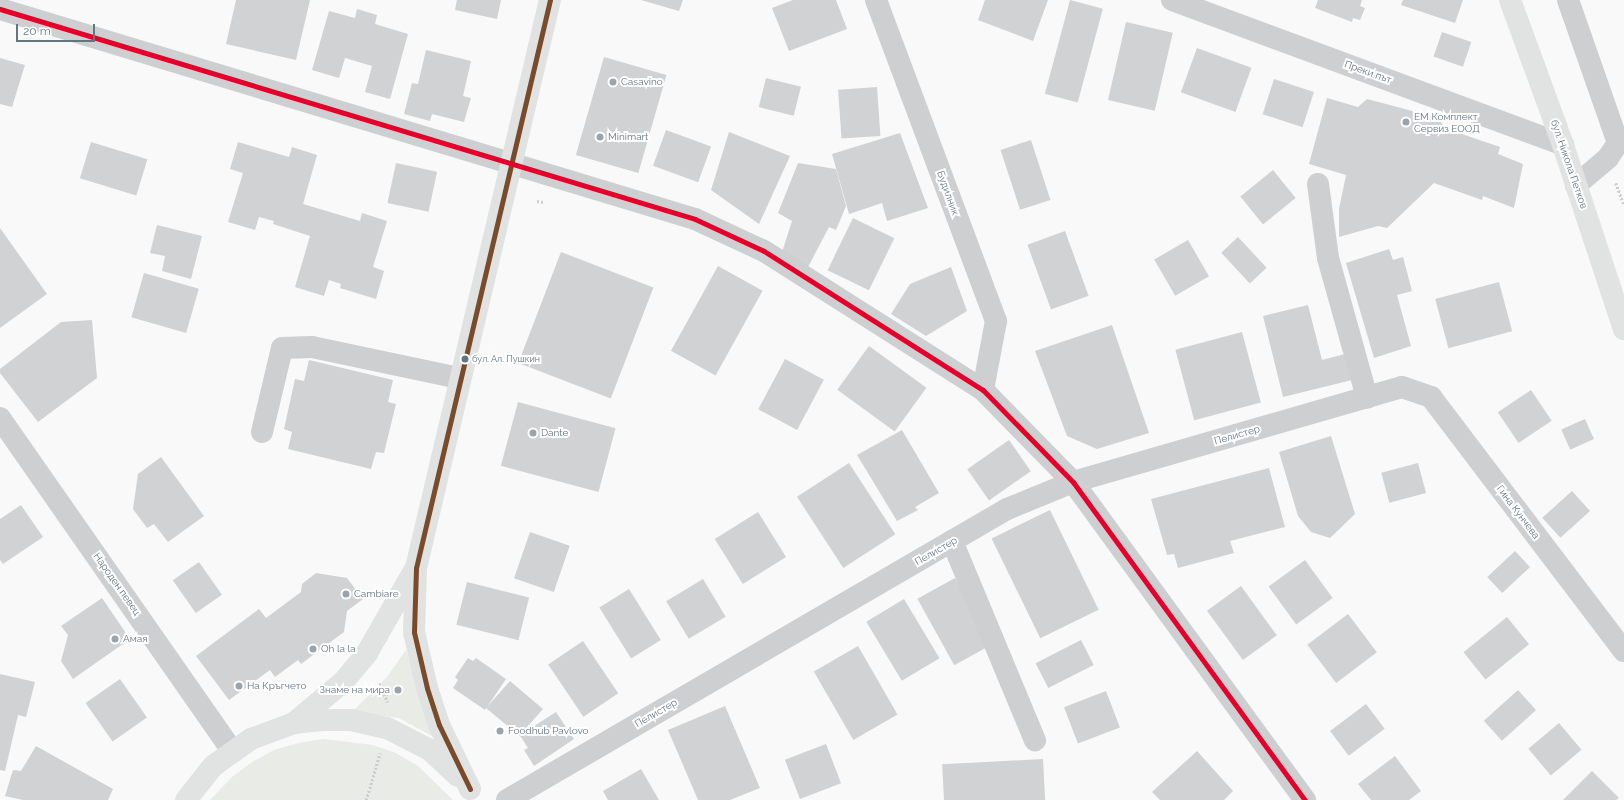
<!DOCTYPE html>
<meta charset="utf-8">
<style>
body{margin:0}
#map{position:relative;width:1624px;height:800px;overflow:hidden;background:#f9f9f9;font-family:Raleway,sans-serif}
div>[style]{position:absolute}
.green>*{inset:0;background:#e8ebe6}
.building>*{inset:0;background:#d0d2d3;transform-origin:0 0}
.path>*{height:2.5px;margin-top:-1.25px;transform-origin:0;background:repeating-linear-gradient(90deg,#cbcccd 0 2px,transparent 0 4px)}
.minor>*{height:22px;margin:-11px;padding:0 11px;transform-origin:11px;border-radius:11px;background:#cecfd0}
.major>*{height:22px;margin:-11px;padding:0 11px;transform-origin:11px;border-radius:11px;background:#e1e2e2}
.highway>*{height:22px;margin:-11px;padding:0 11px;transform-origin:11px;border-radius:11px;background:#e1e2e2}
.bus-1>*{height:5px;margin:-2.5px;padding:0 2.5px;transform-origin:2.5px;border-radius:2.5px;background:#7a4b2a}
.bus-2>*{height:5px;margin:-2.5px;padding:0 2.5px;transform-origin:2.5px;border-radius:2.5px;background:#e4002b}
.dots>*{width:11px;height:11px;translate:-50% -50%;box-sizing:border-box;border:2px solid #fff;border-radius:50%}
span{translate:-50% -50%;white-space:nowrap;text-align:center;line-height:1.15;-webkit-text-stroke:4px #fff;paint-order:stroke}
.bus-label{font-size:9px;color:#657683}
.left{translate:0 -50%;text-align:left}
.street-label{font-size:10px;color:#657683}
.poi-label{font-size:10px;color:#657683}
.right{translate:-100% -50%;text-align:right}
.scale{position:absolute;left:16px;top:24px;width:79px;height:18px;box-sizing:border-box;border:2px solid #657683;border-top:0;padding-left:5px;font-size:12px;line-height:14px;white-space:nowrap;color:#657683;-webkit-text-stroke:3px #fff;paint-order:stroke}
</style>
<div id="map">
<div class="green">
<i style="clip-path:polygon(406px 650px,435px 738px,399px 718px,352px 712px,387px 677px)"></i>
<i style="clip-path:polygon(323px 739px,373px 745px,396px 753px,418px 766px,453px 800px,210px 800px,232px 777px,252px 762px,274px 750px,298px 743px)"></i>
</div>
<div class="building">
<i style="clip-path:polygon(236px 0,310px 0,296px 60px,226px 44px)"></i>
<i style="clip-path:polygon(457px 0,501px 0,497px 19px,455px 10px)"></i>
<i style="clip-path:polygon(641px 0,683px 0,679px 11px)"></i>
<i style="clip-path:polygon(793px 0,836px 0,847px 29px,789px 51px,772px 8px)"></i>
<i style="clip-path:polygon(985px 0,1048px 0,1033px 41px,978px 20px)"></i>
<i style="left:1070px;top:0;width:34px;height:97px;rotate:15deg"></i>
<i style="clip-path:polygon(1318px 0,1362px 0,1360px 6px,1365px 8px,1360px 20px,1353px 18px,1352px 22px,1315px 8px)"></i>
<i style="clip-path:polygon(1403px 0,1463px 0,1455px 23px,1401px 5px)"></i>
<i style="clip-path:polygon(357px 9px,377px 15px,375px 24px,408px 34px,390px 99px,365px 92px,372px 66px,345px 58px,339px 78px,312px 70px,329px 11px,355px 18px)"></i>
<i style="left:1126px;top:22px;width:48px;height:80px;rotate:13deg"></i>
<i style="left:1442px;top:32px;width:31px;height:26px;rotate:19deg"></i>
<i style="left:1197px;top:48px;width:58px;height:47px;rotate:20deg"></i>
<i style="clip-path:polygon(426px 50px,471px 61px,463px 96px,471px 98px,464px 122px,432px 114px,430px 121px,404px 114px,412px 83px,418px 84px)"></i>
<i style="left:604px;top:57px;width:65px;height:102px;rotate:16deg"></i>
<i style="clip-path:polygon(0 58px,25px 65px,12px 107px,0 104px)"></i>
<i style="left:766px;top:78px;width:36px;height:30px;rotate:14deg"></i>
<i style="left:1274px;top:79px;width:42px;height:37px;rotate:18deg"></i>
<i style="left:877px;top:87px;width:49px;height:39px;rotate:86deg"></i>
<i style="clip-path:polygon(1327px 98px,1358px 107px,1367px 99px,1439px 118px,1444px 128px,1500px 147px,1498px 154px,1523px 164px,1514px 208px,1483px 196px,1482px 200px,1434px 183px,1387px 228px,1378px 226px,1339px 237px,1339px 209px,1346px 175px,1309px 164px)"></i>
<i style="left:666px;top:130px;width:48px;height:38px;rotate:20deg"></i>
<i style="clip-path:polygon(729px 132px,790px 156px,759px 224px,711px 190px)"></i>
<i style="clip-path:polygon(900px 133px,928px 208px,887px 221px,882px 203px,849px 214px,832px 154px)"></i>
<i style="left:1031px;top:140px;width:63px;height:32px;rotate:72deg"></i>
<i style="left:91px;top:142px;width:59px;height:38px;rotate:17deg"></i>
<i style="clip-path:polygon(238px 142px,289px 157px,292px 147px,317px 155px,303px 204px,360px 221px,362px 213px,387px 221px,373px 267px,384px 271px,376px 299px,340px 288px,341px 284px,329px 280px,324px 296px,295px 287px,310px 236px,273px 224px,274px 221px,259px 217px,255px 230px,228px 222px,243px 173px,230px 169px)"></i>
<i style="left:396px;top:163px;width:42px;height:41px;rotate:12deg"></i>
<i style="clip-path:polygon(798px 163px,836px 169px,846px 206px,836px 230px,829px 227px,807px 269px,782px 252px,792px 221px,778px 213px)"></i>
<i style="left:1273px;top:170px;width:36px;height:42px;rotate:51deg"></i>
<i style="left:853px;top:218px;width:46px;height:58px;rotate:26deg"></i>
<i style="clip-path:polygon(157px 225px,202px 236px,191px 279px,162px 271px,165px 256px,150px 253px)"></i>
<i style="clip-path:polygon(0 228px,47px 294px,0 328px)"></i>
<i style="left:1065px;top:231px;width:69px;height:40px;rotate:70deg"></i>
<i style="left:1238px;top:237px;width:42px;height:23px;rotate:47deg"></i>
<i style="left:1188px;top:240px;width:42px;height:39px;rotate:60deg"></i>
<i style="clip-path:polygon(1389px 249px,1393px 260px,1403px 257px,1412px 291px,1397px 295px,1411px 346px,1374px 358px,1346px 263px)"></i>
<i style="left:561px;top:252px;width:99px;height:119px;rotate:21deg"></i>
<i style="left:718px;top:266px;width:51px;height:97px;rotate:29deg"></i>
<i style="clip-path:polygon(951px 267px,967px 311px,926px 336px,891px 314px,910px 284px)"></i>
<i style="left:144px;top:273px;width:57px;height:46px;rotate:16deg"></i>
<i style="left:1499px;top:282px;width:51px;height:66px;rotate:75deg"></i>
<i style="clip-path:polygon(1308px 305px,1322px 360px,1345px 354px,1352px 380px,1283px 397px,1263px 316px)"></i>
<i style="clip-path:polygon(92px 320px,97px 378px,38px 422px,0 373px,0 369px,61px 322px)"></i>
<i style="clip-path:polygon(1112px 325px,1149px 433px,1097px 449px,1067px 436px,1035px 351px)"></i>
<i style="left:1242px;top:332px;width:73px;height:69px;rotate:75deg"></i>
<i style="left:869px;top:346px;width:71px;height:54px;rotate:36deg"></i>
<i style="left:785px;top:359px;width:44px;height:57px;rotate:28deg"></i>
<i style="clip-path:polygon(309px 360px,393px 380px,388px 402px,396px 404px,384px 453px,376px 452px,371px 469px,288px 449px,292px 432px,284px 429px,295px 379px,304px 381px)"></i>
<i style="left:1531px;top:390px;width:37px;height:40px;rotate:56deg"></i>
<i style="left:518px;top:402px;width:101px;height:66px;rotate:15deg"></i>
<i style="left:1585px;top:419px;width:22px;height:26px;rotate:66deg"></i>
<i style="clip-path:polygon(902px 430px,939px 493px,915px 507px,918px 510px,897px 521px,857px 455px)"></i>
<i style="clip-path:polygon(1331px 436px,1355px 514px,1330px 538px,1311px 532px,1298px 516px,1279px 452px)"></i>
<i style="left:1009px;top:440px;width:38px;height:51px;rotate:55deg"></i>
<i style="clip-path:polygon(161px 457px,204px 516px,168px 542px,154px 524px,147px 528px,133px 509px,138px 474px)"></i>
<i style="left:849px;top:463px;width:85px;height:62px;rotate:57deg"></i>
<i style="left:1418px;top:463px;width:31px;height:38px;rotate:75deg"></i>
<i style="clip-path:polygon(1269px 468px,1285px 527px,1230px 541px,1234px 553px,1178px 568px,1174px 554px,1167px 555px,1151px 499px)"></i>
<i style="left:1572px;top:491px;width:27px;height:40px;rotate:48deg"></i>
<i style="clip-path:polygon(21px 505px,43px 537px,3px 564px,0 560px,0 519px)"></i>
<i style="left:1050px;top:510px;width:111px;height:65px;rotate:64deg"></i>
<i style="left:758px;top:512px;width:53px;height:51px;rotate:58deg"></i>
<i style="left:530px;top:532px;width:42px;height:49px;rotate:19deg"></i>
<i style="left:1515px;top:551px;width:22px;height:38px;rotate:47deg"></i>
<i style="left:1305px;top:560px;width:47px;height:45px;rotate:54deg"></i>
<i style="left:199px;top:562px;width:40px;height:32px;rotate:55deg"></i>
<i style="clip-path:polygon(316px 573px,347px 578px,363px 599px,347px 611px,344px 632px,301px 664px,298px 660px,275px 677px,270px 670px,229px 700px,196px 656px,259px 609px,266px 618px,301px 592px,302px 584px)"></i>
<i style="left:955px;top:578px;width:76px;height:43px;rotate:61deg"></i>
<i style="left:703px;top:579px;width:44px;height:43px;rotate:59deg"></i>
<i style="left:467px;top:582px;width:64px;height:44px;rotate:14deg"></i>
<i style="left:1241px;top:586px;width:61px;height:42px;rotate:54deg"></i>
<i style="left:629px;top:589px;width:60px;height:35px;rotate:58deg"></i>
<i style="clip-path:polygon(102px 598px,130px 639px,73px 679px,61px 661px,68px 635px,61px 626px)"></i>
<i style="left:904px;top:599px;width:69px;height:44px;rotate:59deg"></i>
<i style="left:1348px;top:614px;width:48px;height:51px;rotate:53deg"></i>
<i style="left:1507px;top:617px;width:35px;height:56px;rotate:51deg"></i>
<i style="left:1081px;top:640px;width:28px;height:51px;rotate:63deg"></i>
<i style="left:583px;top:641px;width:63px;height:42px;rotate:56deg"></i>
<i style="left:858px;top:646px;width:79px;height:51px;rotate:60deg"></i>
<i style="clip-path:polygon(468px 658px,473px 661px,476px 658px,506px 679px,487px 707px,510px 681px,543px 709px,520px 735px,556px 712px,574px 739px,534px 766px,524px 750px,528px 748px,521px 737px,486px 708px,485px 710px,453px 688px,458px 680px,455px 677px)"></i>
<i style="clip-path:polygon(0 674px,35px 682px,26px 717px,18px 715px,5px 771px,0 770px)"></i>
<i style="left:120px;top:679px;width:47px;height:42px;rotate:55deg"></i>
<i style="left:1518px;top:690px;width:27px;height:46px;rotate:48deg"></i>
<i style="left:1106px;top:691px;width:39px;height:45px;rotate:69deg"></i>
<i style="left:1366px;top:704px;width:31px;height:45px;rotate:53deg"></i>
<i style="clip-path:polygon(725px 706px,760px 788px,730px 800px,698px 800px,668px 730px)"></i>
<i style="left:1559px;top:723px;width:35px;height:40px;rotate:50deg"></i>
<i style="left:826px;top:744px;width:42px;height:44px;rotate:69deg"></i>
<i style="clip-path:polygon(36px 746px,113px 789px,108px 800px,23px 800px,5px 796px,13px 770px,21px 771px)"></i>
<i style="clip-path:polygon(1197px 751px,1233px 791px,1224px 800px,1160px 800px,1152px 792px)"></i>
<i style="clip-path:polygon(1395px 756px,1421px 791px,1409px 800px,1371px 800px,1358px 784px)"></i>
<i style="left:1043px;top:759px;width:41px;height:101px;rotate:87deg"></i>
<i style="clip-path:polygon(641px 769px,659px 800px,608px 800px,603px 791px)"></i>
<i style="clip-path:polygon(1592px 771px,1619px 798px,1616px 800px,1563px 800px)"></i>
</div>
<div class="path">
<i style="left:1616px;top:183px;width:23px;rotate:70deg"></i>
<i style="left:537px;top:201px;width:6px;rotate:9deg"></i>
<i style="left:379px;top:683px;width:21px;rotate:65deg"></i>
<i style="left:366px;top:800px;width:49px;rotate:-73.4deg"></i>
</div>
<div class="minor">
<i style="left:876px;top:0;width:343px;rotate:69.5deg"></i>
<i style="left:996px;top:321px;width:70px;rotate:100.7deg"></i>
<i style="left:1172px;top:0;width:417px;rotate:20.3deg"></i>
<i style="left:1568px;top:0;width:151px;rotate:70.7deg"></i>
<i style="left:1618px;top:143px;width:18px;rotate:124deg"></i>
<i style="left:1608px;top:158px;width:42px;rotate:139.8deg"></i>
<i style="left:0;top:9px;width:726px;rotate:16.81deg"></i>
<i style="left:695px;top:219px;width:76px;rotate:24.9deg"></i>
<i style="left:764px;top:251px;width:259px;rotate:32.4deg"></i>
<i style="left:983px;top:390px;width:129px;rotate:45.6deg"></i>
<i style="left:1073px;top:482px;width:394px;rotate:53.9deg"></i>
<i style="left:1318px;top:184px;width:75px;rotate:82.3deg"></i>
<i style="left:1328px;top:258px;width:145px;rotate:74.4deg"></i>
<i style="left:0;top:418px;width:405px;rotate:55.1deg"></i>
<i style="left:262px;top:432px;width:86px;rotate:-76.6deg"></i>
<i style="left:282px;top:348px;width:30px;rotate:-2deg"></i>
<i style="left:312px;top:347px;width:150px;rotate:11.9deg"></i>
<i style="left:952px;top:541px;width:216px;rotate:67.4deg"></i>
<i style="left:507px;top:800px;width:579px;rotate:-30.2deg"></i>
<i style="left:1007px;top:509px;width:71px;rotate:-22.2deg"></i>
<i style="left:1073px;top:482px;width:342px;rotate:-16.1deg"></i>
<i style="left:1402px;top:387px;width:31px;rotate:19deg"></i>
<i style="left:1431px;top:397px;width:319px;rotate:52.8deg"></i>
</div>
<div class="major">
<i style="left:294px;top:723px;width:64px;rotate:-39.9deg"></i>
<i style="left:343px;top:682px;width:38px;rotate:-50deg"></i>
<i style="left:367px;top:653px;width:95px;rotate:-60.2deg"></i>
<i style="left:470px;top:789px;width:71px;rotate:-115.8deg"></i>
<i style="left:439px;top:725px;width:39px;rotate:-108deg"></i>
<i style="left:427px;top:688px;width:57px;rotate:-103.1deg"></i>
<i style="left:414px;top:632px;width:64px;rotate:-88.2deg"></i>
<i style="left:416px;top:568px;width:584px;rotate:-76.73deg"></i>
<i style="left:186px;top:800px;width:43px;rotate:-51.5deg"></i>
<i style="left:213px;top:766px;width:47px;rotate:-35.4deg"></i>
<i style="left:251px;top:739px;width:46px;rotate:-20.4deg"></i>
<i style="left:294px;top:723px;width:28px;rotate:-6deg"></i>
<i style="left:322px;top:720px;width:29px"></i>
<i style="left:351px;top:720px;width:37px;rotate:13deg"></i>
<i style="left:387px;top:728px;width:48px;rotate:27.1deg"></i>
<i style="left:430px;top:750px;width:38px;rotate:43deg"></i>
</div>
<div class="highway">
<i style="left:1510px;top:0;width:154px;rotate:69.9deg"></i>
<i style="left:1563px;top:145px;width:194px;rotate:71.7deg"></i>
</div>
<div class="bus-1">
<i style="left:470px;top:789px;width:71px;rotate:-115.8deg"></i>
<i style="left:439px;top:725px;width:39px;rotate:-108deg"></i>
<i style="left:427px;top:688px;width:57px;rotate:-103.1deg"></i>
<i style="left:414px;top:632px;width:64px;rotate:-88.2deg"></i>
<i style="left:416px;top:568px;width:584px;rotate:-76.73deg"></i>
</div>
<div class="bus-2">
<i style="left:0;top:9px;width:726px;rotate:16.81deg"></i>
<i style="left:695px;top:219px;width:76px;rotate:24.9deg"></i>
<i style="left:764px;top:251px;width:259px;rotate:32.4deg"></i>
<i style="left:983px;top:390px;width:129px;rotate:45.6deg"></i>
<i style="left:1073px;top:482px;width:394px;rotate:53.9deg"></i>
</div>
<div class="dots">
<i style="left:613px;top:82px;background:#99a4ac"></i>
<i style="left:1406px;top:122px;background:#99a4ac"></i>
<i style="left:600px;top:137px;background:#99a4ac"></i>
<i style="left:465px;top:359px;background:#657683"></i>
<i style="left:533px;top:433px;background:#99a4ac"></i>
<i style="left:346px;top:594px;background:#99a4ac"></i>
<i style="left:115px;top:639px;background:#99a4ac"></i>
<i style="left:313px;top:649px;background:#99a4ac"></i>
<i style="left:239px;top:686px;background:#99a4ac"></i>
<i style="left:398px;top:690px;background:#99a4ac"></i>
<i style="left:500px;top:731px;background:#99a4ac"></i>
</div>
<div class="bus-label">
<span class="left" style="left:472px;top:359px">бул. Ал. Пушкин</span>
</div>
<div class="street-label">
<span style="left:1368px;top:72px;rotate:20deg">Преки път</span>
<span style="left:1569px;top:164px;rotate:71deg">бул. Никола Петков</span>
<span style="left:948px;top:193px;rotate:70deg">Будилник</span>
<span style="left:1237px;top:435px;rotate:-16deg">Пелистер</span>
<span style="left:1518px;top:512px;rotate:53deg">Гина Кунчева</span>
<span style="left:936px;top:551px;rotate:-30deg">Пелистер</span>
<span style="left:117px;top:584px;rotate:55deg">Народен певец</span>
<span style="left:656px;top:713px;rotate:-30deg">Пелистер</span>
</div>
<div class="poi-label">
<span class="left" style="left:621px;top:82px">Casavino</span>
<span class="left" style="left:1414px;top:122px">ЕМ Комплект<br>Сервиз ЕООД</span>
<span class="left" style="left:608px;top:137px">Minimart</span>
<span class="left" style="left:541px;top:433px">Dante</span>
<span class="left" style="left:354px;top:594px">Cambiare</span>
<span class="left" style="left:123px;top:639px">Амая</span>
<span class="left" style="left:321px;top:649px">Oh la la</span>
<span class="left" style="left:247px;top:686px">На Кръгчето</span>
<span class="right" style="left:390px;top:690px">Знаме на мира</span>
<span class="left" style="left:508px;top:731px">Foodhub Pavlovo</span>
</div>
<div class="scale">20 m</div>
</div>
